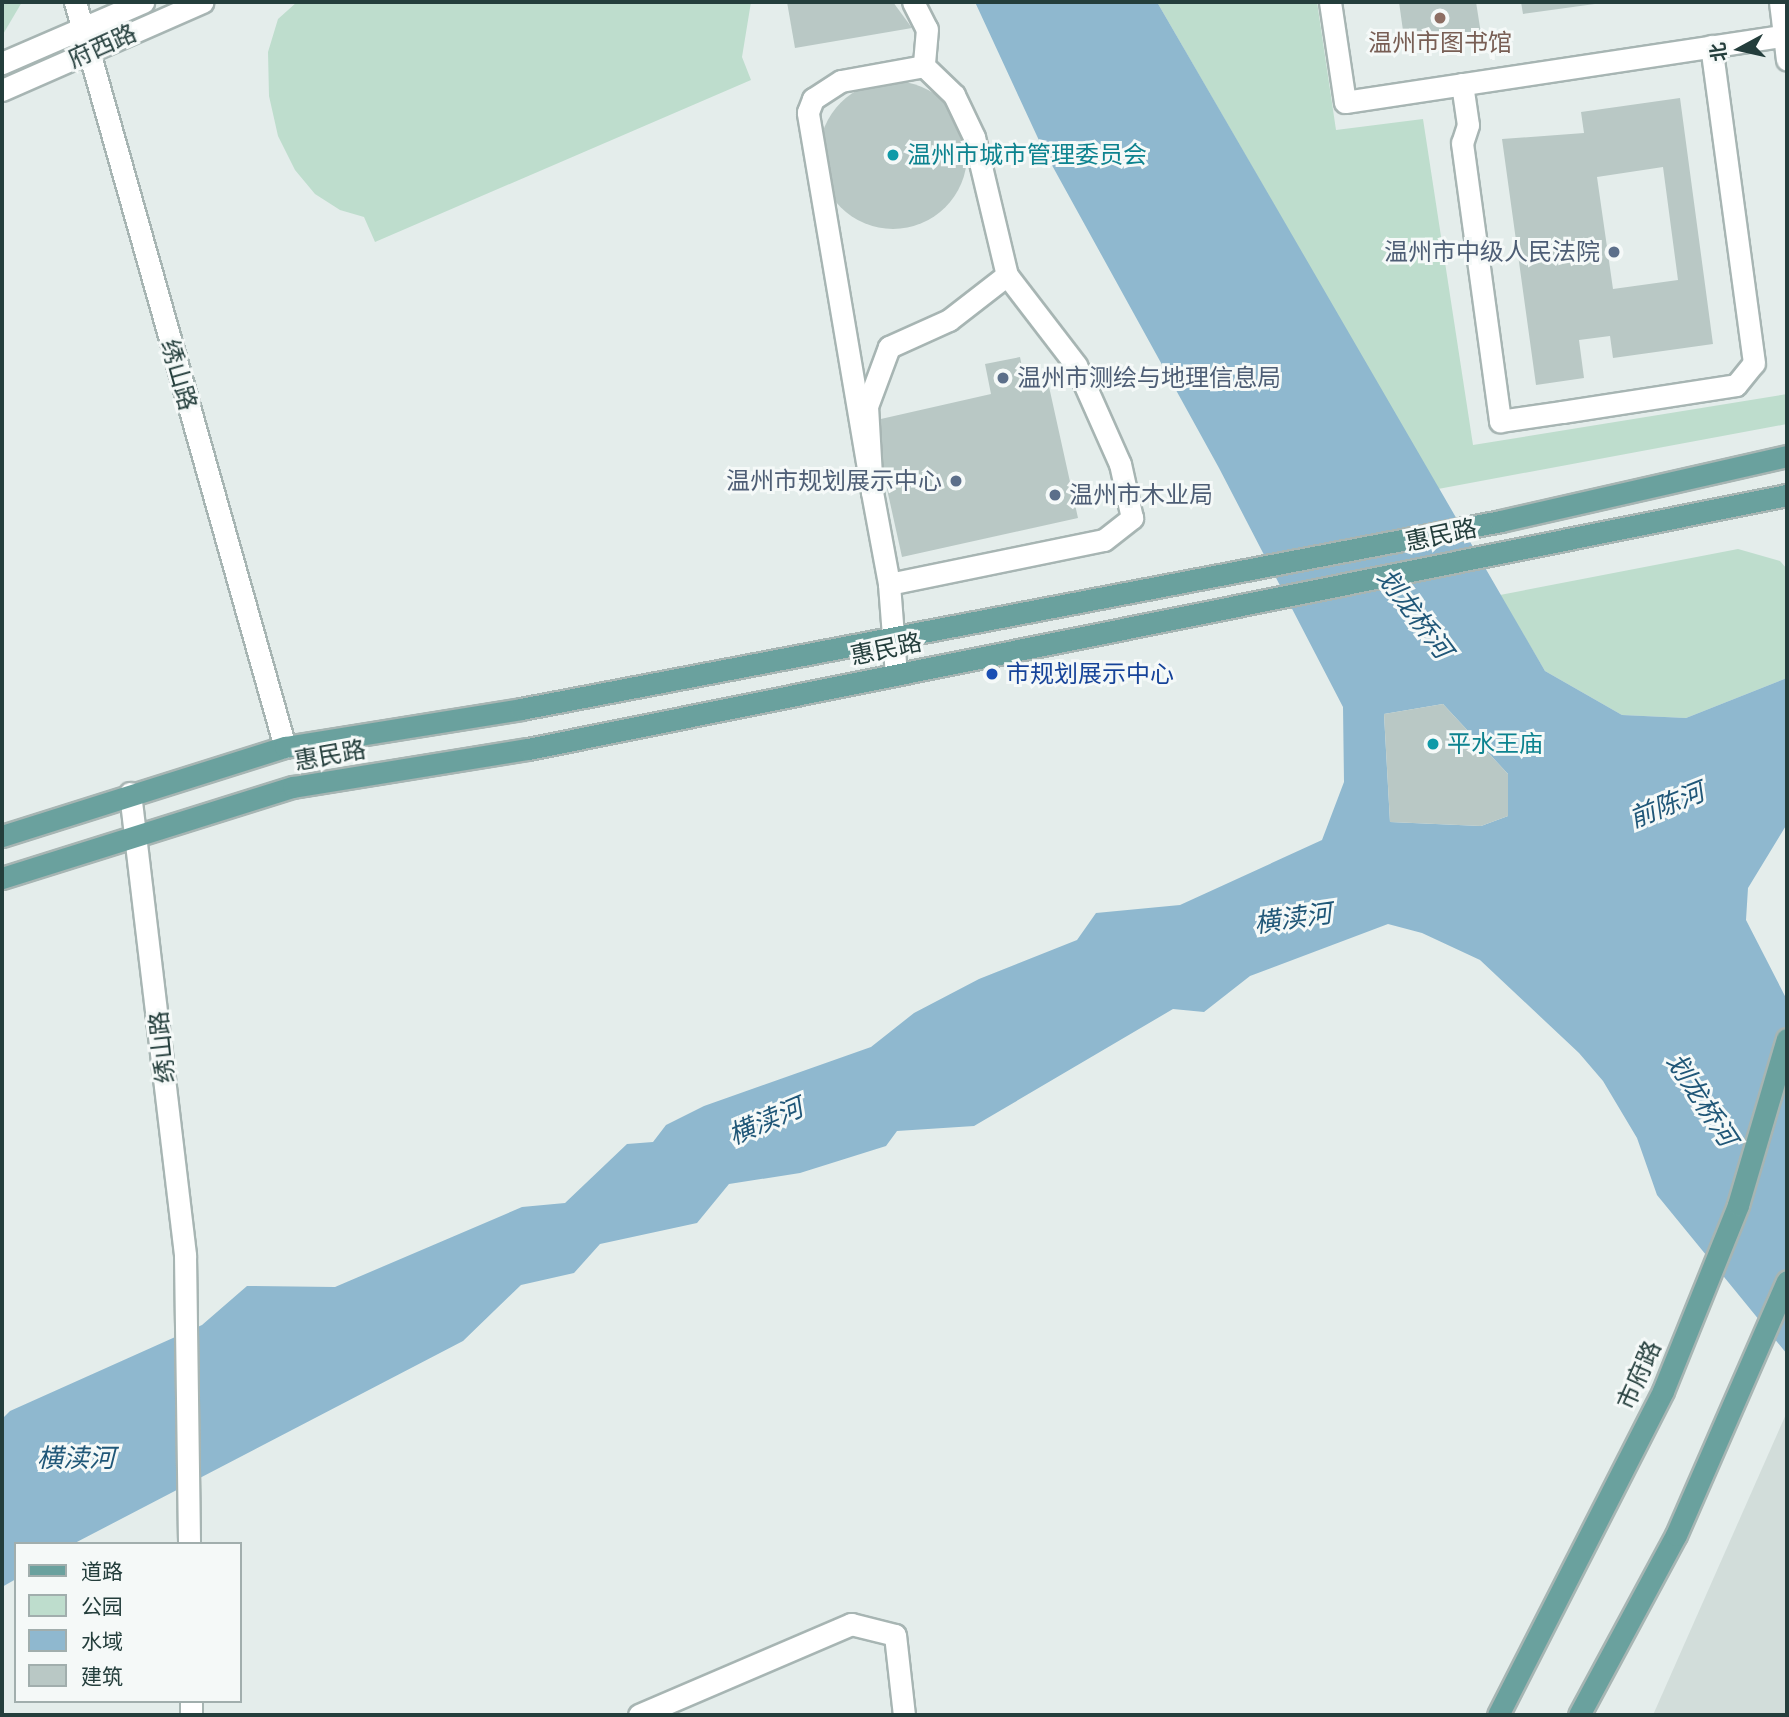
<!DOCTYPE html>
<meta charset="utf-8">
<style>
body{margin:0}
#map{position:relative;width:1789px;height:1717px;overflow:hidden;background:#e4edeb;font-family:Poppins,"Noto Sans SC",sans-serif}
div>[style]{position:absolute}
.built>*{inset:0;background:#d2ddda}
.green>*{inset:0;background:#beddcd}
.water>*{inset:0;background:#8fb8cf}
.building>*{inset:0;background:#b9c8c5}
.round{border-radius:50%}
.roads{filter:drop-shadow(2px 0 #a7b5b3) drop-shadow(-2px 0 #a7b5b3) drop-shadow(0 2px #a7b5b3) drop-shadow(0 -2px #a7b5b3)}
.minor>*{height:21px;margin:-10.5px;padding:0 10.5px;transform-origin:10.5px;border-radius:10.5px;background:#fff}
.major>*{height:21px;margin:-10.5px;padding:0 10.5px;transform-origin:10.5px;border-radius:10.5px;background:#6aa19e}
.dots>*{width:19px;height:19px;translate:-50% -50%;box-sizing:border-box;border:4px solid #f5f9f8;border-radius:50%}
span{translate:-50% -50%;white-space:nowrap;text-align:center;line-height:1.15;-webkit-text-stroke:6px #f5f9f8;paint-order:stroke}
.education-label{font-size:24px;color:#785e54}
.street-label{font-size:24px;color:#243e3c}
.culture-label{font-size:24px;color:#0d838f}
.left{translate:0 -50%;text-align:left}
.service-label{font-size:24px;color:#4e5e75}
.right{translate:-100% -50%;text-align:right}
.transit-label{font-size:24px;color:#164399}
.water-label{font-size:26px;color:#205778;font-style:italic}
.frame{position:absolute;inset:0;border:4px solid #243e3c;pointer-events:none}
.legend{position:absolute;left:14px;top:1542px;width:228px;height:161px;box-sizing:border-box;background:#f5f9f8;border:2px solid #a1aead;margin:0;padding:9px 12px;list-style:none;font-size:21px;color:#243e3c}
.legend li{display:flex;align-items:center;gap:14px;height:35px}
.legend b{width:35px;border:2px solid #a1aead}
.north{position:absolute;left:1705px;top:14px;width:70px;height:70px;-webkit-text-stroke:5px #f5f9f8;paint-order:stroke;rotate:262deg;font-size:19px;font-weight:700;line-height:28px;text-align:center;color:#243e3c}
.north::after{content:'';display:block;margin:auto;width:24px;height:32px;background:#243e3c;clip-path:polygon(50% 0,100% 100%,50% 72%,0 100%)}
</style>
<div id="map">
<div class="built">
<i style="clip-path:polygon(1787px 1412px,1787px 1715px,1653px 1715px)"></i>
</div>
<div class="green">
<i style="clip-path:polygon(2px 2px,22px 2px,2px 36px)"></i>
<i style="clip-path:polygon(297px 2px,751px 2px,742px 57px,751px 80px,375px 242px,364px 217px,340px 210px,315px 194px,295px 170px,278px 136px,269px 96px,268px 52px,278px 19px)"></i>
<i style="clip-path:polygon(1157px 2px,1317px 2px,1336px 130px,1423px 119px,1473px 445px,1787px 394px,1787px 424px,1438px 489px)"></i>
<i style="clip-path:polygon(1738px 549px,1780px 561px,1787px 569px,1787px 678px,1686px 718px,1622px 715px,1545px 671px,1500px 595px)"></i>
</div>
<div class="water">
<i style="clip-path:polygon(evenodd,975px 2px,1157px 2px,1545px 671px,1622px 715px,1686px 718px,1787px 678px,1787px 824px,1748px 888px,1746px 920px,1787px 1000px,1787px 1354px,1657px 1195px,1637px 1138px,1603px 1081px,1579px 1053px,1480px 960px,1422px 933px,1388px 924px,1250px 976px,1204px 1012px,1173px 1009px,974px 1126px,897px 1131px,886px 1146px,800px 1173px,729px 1184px,697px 1223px,600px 1244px,574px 1273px,521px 1285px,463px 1341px,73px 1544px,16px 1544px,16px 1579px,2px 1587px,2px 1419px,10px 1411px,202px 1325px,247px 1286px,335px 1287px,522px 1207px,565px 1203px,627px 1144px,653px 1142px,666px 1125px,704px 1106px,871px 1047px,914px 1013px,979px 979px,1077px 940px,1096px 913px,1180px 905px,1322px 840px,1344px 782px,1343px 707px,1219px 468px,1043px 149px,975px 2px,1443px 704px,1508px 774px,1508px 816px,1481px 826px,1390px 822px,1384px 714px,1443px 704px)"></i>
</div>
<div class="building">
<i style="clip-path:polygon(787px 2px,893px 2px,912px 28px,795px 48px)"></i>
<i style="clip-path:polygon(1399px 2px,1476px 2px,1481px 34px,1405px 45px)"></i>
<i style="clip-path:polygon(1521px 2px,1602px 2px,1602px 3px,1523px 14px)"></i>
<i class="round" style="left:819px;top:81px;width:148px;height:148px"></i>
<i style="clip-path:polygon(evenodd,1680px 98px,1713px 344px,1613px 358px,1610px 336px,1579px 340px,1584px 378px,1536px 385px,1502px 139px,1584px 133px,1581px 112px,1680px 98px,1663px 167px,1678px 280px,1613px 289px,1597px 177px,1663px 167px)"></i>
<i style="clip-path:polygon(1020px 357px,1026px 387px,1048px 382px,1078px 518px,902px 557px,872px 421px,991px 394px,985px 364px)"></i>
<i style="clip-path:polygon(1443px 704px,1508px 774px,1508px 816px,1481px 826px,1390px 822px,1384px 714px)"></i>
</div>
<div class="roads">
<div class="minor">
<i style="left:75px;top:2px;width:774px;rotate:74.26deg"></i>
<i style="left:913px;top:2px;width:30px;rotate:63deg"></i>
<i style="left:927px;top:29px;width:37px;rotate:95deg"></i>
<i style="left:1330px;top:2px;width:101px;rotate:81.5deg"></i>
<i style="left:1345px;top:102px;width:447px;rotate:-8.6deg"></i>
<i style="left:1780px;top:2px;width:58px;rotate:83.1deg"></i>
<i style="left:2px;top:63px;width:154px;rotate:-23.4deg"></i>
<i style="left:1462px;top:84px;width:41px;rotate:81.7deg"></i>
<i style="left:1468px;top:125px;width:19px;rotate:108deg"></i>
<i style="left:1462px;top:143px;width:281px;rotate:82.2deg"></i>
<i style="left:1500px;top:421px;width:63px;rotate:-8.3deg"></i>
<i style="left:1562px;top:412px;width:176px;rotate:-8.8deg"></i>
<i style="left:1736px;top:385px;width:28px;rotate:-51deg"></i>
<i style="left:1754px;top:363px;width:320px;rotate:-97.7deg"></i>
<i style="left:2px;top:90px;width:219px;rotate:-23.7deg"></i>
<i style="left:872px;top:492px;width:385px;rotate:-99.6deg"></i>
<i style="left:808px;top:112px;width:14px;rotate:-69deg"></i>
<i style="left:813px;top:99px;width:33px;rotate:-33deg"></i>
<i style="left:841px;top:81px;width:84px;rotate:-10.2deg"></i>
<i style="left:924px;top:66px;width:42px;rotate:44deg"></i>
<i style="left:954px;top:95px;width:47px;rotate:64.5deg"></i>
<i style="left:974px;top:137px;width:142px;rotate:76.6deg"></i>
<i style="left:1007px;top:275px;width:73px;rotate:142.2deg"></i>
<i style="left:949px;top:320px;width:66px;rotate:155.8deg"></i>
<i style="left:889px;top:347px;width:63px;rotate:110.4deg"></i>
<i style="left:867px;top:406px;width:86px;rotate:86.7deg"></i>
<i style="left:872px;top:492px;width:94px;rotate:79.5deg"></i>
<i style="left:889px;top:584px;width:90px;rotate:85.6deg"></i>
<i style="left:889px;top:584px;width:219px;rotate:-11.6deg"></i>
<i style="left:1104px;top:540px;width:36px;rotate:-38deg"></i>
<i style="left:1132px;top:518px;width:55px;rotate:-102.5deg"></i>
<i style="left:1120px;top:464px;width:108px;rotate:-114deg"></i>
<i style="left:1076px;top:365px;width:113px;rotate:-127.5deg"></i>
<i style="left:130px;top:793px;width:465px;rotate:83.2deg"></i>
<i style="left:185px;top:1255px;width:289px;rotate:89.2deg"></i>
<i style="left:191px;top:1701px;width:14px;rotate:90deg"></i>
<i style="left:639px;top:1715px;width:231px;rotate:-23.2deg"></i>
<i style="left:851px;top:1624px;width:45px;rotate:14deg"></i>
<i style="left:895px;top:1635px;width:81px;rotate:83.6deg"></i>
</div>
<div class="major">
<i style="left:2px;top:836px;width:297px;rotate:-17.5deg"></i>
<i style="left:285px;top:747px;width:239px;rotate:-9.1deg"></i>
<i style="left:521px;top:709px;width:998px;rotate:-10.86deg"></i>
<i style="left:1501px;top:521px;width:293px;rotate:-12.8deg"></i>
<i style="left:2px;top:878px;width:305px;rotate:-17.4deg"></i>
<i style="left:293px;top:787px;width:238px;rotate:-9.2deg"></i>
<i style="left:528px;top:749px;width:1284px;rotate:-11.41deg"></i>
<i style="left:1498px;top:1715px;width:364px;rotate:-63deg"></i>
<i style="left:1663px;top:1391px;width:201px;rotate:-68deg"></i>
<i style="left:1738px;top:1205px;width:173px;rotate:-73.6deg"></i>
<i style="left:1579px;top:1715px;width:204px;rotate:-61.7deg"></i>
<i style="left:1676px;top:1535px;width:277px;rotate:-66.4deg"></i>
</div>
</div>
<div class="dots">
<i style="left:1440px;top:18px;background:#8d6e63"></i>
<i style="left:893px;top:155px;background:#0f9aa8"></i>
<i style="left:1614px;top:252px;background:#5c6f8a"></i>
<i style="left:1003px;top:378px;background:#5c6f8a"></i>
<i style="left:956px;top:481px;background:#5c6f8a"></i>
<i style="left:1055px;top:495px;background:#5c6f8a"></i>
<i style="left:992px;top:674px;background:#1a4fb4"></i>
<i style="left:1433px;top:744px;background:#0f9aa8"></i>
</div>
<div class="education-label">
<span style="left:1440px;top:43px">温州市图书馆</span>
</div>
<div class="street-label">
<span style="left:102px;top:46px;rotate:-24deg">府西路</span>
<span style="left:179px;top:375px;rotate:74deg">绣山路</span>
<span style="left:1441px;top:535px;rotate:-12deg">惠民路</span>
<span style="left:886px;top:649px;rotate:-12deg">惠民路</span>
<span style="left:330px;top:755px;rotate:-10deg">惠民路</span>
<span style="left:162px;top:1047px;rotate:-96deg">绣山路</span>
<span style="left:1639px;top:1375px;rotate:-66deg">市府路</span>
</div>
<div class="culture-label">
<span class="left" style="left:907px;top:155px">温州市城市管理委员会</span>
<span class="left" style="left:1447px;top:744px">平水王庙</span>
</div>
<div class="service-label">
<span class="right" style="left:1600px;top:252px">温州市中级人民法院</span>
<span class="left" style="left:1017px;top:378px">温州市测绘与地理信息局</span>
<span class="right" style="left:942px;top:481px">温州市规划展示中心</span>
<span class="left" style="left:1069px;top:495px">温州市木业局</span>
</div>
<div class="transit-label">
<span class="left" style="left:1006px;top:674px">市规划展示中心</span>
</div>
<div class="water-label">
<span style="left:1414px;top:614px;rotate:53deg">划龙桥河</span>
<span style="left:1667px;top:806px;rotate:-22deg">前陈河</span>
<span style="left:1293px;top:919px;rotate:-8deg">横渎河</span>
<span style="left:1701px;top:1100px;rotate:57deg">划龙桥河</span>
<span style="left:766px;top:1122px;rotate:-23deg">横渎河</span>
<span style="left:76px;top:1459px">横渎河</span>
</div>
<div class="frame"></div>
<ul class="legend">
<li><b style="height:9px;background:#6aa19e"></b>道路</li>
<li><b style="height:19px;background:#beddcd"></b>公园</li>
<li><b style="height:19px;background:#8fb8cf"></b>水域</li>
<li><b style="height:19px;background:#b9c8c5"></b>建筑</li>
</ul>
<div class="north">北</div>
</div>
